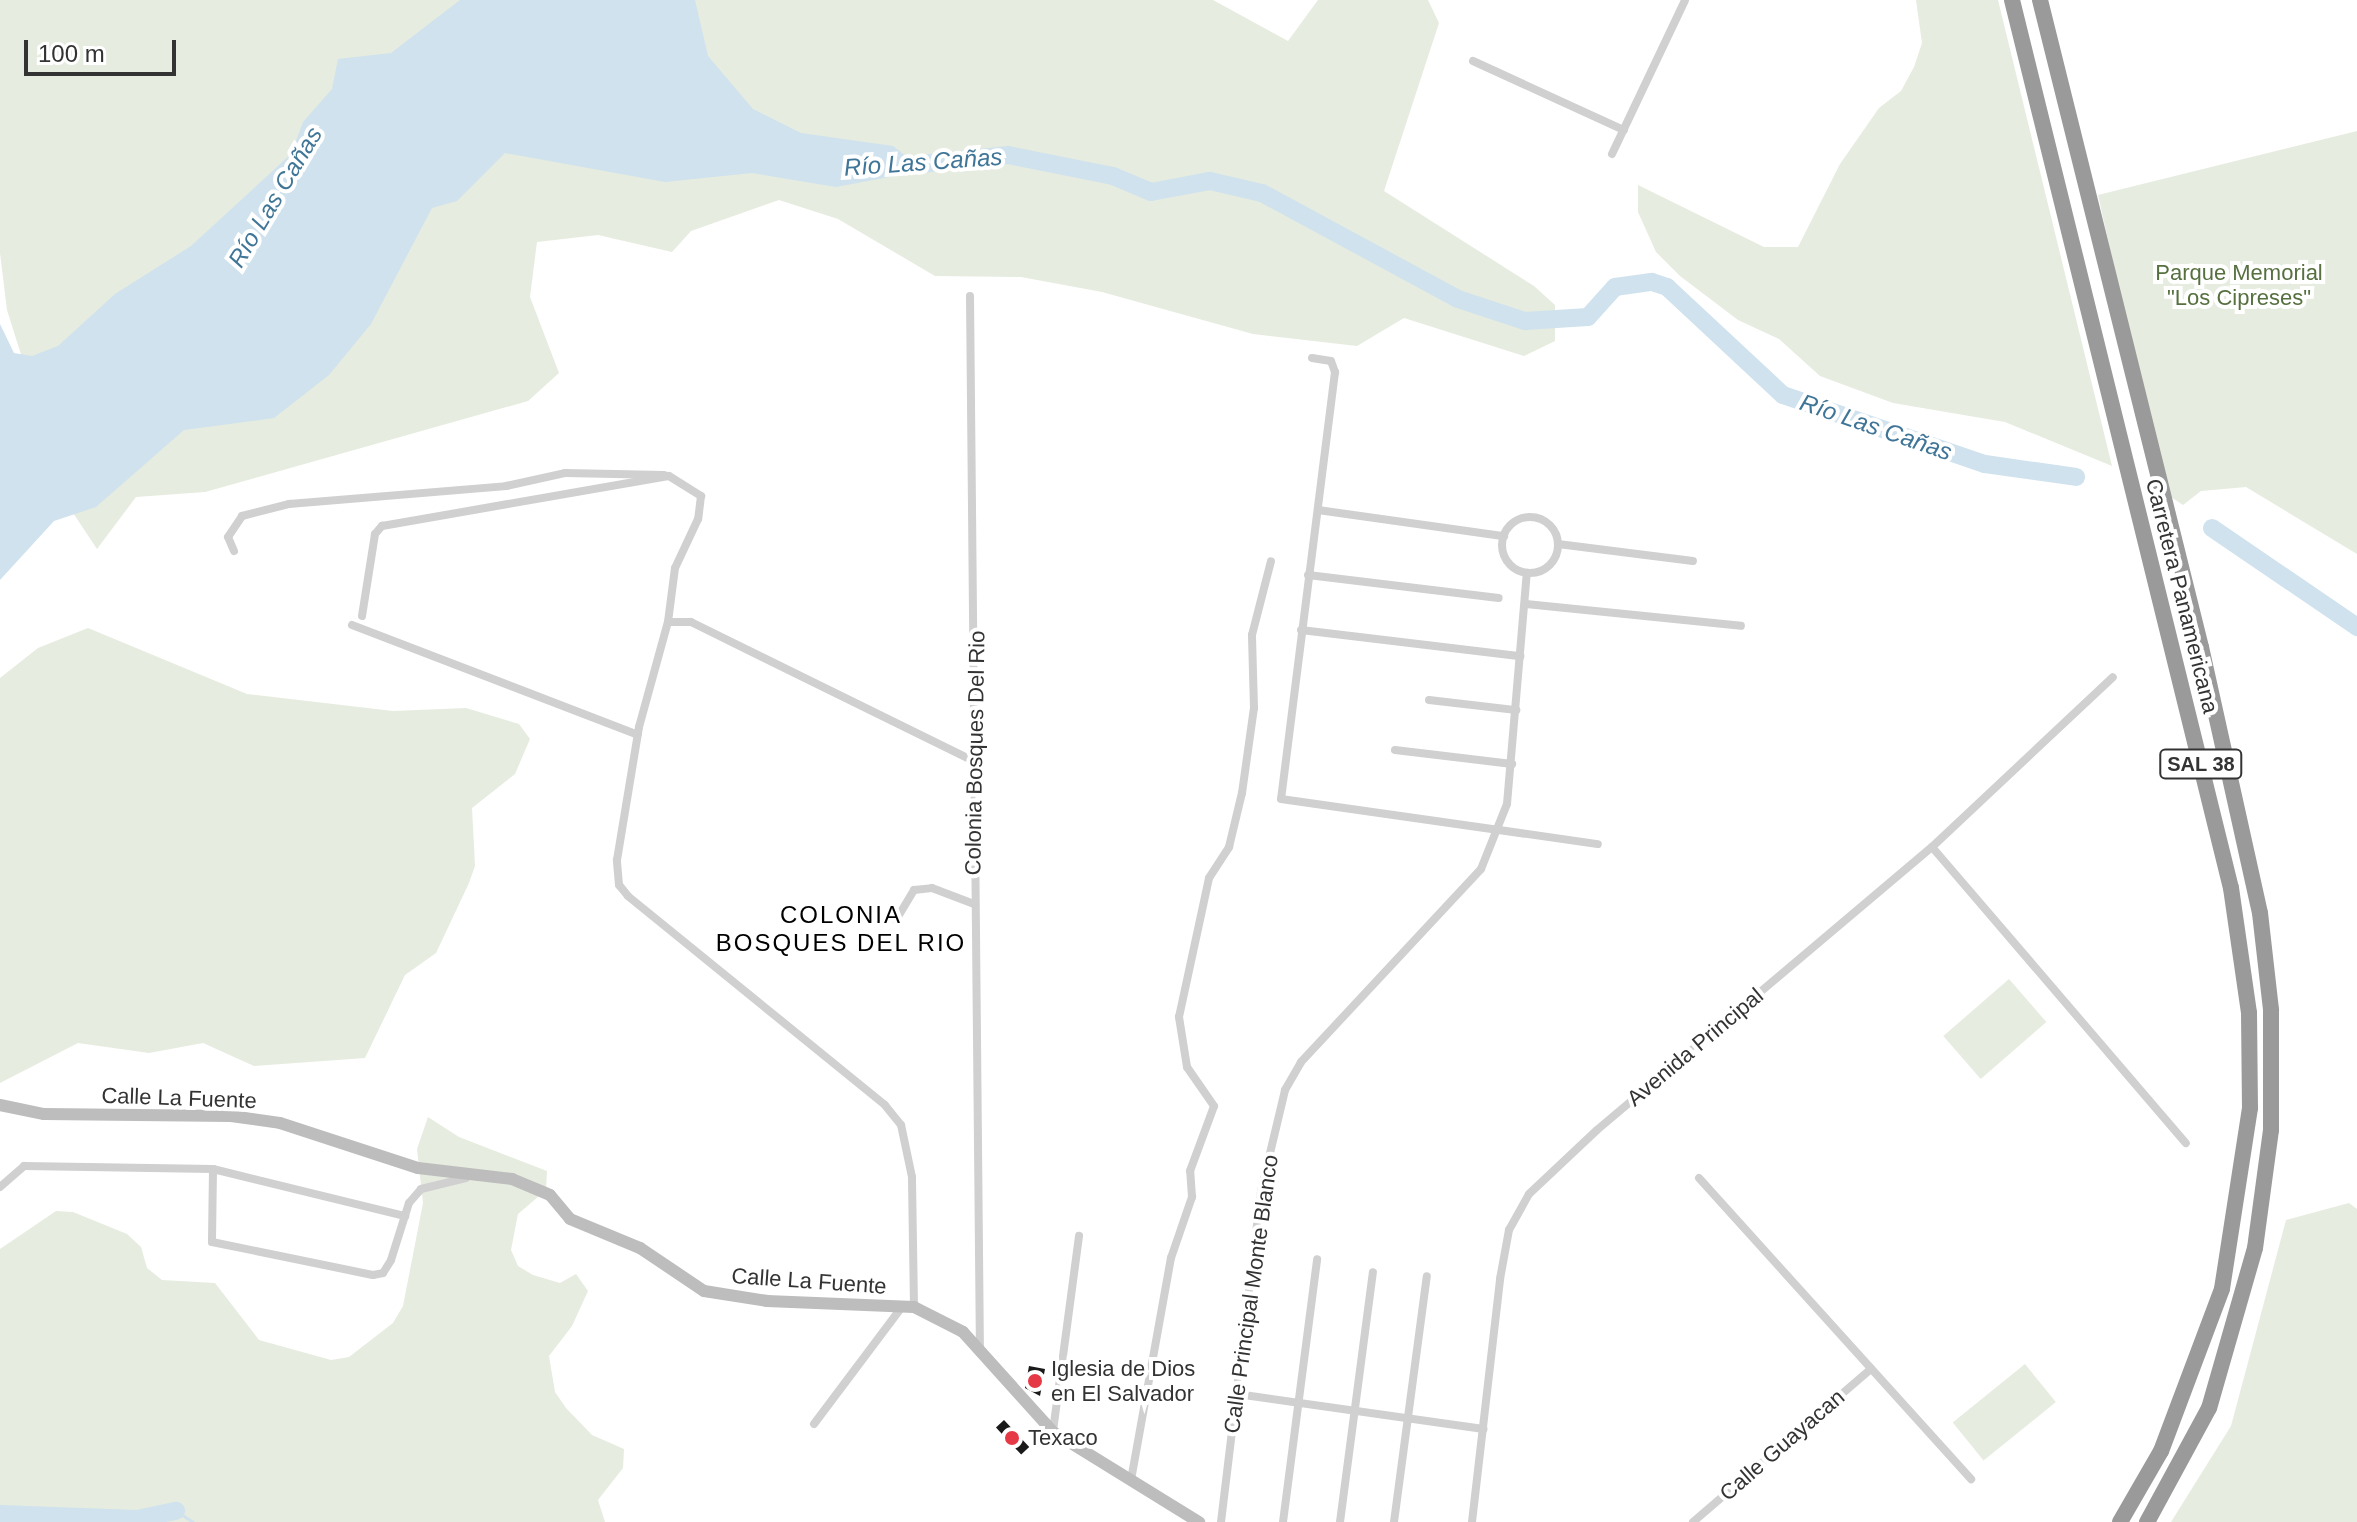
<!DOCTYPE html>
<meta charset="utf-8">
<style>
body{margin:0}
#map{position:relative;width:2357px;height:1522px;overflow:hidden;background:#fff;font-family:Helvetica,sans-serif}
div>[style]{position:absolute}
.green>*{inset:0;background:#e6ecdf;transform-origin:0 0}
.water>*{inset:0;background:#cfe2ee}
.stream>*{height:3px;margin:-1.5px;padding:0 1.5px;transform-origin:1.5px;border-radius:1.5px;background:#cfe2ee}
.river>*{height:18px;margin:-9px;padding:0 9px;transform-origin:9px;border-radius:9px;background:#cfe2ee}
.building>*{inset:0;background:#1a1a1a;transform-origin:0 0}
.street>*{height:8px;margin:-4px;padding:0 4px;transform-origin:4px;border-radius:4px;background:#d0d0d0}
.street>.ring{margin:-4px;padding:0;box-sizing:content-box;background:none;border:8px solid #d0d0d0;border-radius:50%}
.secondary>*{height:12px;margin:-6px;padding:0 6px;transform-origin:6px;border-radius:6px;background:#bdbdbd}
.highway>*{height:16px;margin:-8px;padding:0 8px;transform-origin:8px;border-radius:8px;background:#9a9a9a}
.dots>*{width:22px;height:22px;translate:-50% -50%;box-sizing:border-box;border:4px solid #fff;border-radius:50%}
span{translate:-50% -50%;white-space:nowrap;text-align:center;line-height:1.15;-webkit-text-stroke:8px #fff;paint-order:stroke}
.shield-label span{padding:2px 6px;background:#fff;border:2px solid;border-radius:6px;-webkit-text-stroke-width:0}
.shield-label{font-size:20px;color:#333;font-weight:700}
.park-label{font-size:22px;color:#56703f}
.street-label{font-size:22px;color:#333}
.poi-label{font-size:22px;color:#333}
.left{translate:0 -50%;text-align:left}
.water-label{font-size:24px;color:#3f7597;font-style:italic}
.neighbourhood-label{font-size:24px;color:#000;letter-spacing:2px}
.scale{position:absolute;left:24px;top:40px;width:152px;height:36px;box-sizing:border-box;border:4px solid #333;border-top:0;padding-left:10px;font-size:24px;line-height:28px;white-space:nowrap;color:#333;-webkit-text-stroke:6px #fff;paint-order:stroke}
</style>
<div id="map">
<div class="green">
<i style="clip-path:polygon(0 0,1213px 0,1288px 41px,1318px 0,1428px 0,1439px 23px,1384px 191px,1534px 286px,1555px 305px,1555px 341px,1524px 356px,1404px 318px,1357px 346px,1253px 334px,1102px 292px,1021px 277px,935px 276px,838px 219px,779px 200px,691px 231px,672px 252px,598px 235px,537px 242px,530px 297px,559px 373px,528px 401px,205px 492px,136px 497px,97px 549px,40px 463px,24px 364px,7px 310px,0 253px)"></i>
<i style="clip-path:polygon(1916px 0,1998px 0,2112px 466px,2005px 422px,1893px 403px,1820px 376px,1779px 339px,1738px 320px,1680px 276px,1656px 252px,1638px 212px,1638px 185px,1764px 247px,1798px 247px,1840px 164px,1879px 108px,1901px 91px,1914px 67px,1922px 43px)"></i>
<i style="clip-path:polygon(2357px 131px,2357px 554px,2246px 487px,2201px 491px,2183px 505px,2165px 493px,2098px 195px)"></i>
<i style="clip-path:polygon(88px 628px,247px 694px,393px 711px,466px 708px,519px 724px,530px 739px,515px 774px,472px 808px,475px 866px,469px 883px,436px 953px,405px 975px,365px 1058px,254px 1066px,203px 1043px,149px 1053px,78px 1043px,0 1083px,0 678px,38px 648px)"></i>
<i style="left:2009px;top:979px;width:57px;height:87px;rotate:49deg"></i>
<i style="clip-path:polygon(428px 1117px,459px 1137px,547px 1171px,546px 1190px,518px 1214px,511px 1250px,518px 1266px,533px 1275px,560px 1283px,576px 1274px,588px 1291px,572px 1326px,549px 1356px,555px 1392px,566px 1408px,592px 1435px,624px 1449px,623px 1468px,598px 1500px,605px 1522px,0 1522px,0 1249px,56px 1211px,73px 1212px,127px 1234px,141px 1247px,147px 1268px,162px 1280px,215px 1283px,259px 1340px,331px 1360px,349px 1357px,393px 1323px,403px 1306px,423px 1203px,417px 1149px)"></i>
<i style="clip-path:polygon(2349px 1203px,2357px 1209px,2357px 1522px,2171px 1522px,2231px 1426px,2286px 1220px)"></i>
<i style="left:2025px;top:1364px;width:49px;height:93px;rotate:51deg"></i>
</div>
<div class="water">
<i style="clip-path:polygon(460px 0,695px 0,708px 56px,753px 109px,801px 133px,893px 146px,907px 157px,905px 174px,836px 187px,752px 173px,665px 182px,505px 153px,457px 201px,432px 208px,371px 324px,329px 375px,274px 418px,184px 430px,96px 507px,54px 521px,0 580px,0 324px,14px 353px,32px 356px,58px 346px,115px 294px,191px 246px,291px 154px,303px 122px,332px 89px,338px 59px,391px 53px)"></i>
</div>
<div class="stream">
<i style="left:176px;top:1511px;width:20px;rotate:33deg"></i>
</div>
<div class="river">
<i style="left:882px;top:168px;width:127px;rotate:-5.9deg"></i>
<i style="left:1008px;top:155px;width:107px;rotate:11.3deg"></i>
<i style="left:1113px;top:176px;width:41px;rotate:22.8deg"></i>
<i style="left:1151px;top:192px;width:60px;rotate:-10.6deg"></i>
<i style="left:1210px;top:181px;width:53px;rotate:13deg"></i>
<i style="left:1262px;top:193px;width:223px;rotate:28.4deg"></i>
<i style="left:1458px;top:299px;width:71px;rotate:18.2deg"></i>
<i style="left:1525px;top:321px;width:63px;rotate:-3.6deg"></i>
<i style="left:1588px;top:317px;width:40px;rotate:-48deg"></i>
<i style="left:1615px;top:287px;width:37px;rotate:-8deg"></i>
<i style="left:1652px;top:282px;width:16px;rotate:18deg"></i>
<i style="left:1667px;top:287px;width:158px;rotate:43deg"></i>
<i style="left:1783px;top:395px;width:213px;rotate:18.9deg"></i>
<i style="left:1985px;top:464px;width:92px;rotate:8.1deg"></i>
<i style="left:2212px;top:528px;width:176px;rotate:34.3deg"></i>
<i style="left:0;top:1514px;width:137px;rotate:2.1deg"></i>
<i style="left:137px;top:1519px;width:40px;rotate:-12deg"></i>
</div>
<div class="building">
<i style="clip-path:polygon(1029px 1366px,1045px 1369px,1040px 1396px,1025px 1388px)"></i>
<i style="left:1004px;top:1420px;width:37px;height:11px;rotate:47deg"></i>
</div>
<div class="street">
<i style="left:1473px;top:61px;width:166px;rotate:24.6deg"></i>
<i style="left:1612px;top:154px;width:170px;rotate:-64.6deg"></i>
<i style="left:970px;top:296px;width:1057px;rotate:89.46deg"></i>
<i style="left:1312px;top:358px;width:19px;rotate:9deg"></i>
<i style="left:1331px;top:361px;width:12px;rotate:70deg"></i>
<i style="left:1335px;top:372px;width:430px;rotate:97.2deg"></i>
<i style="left:1281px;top:799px;width:320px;rotate:8.1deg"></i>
<i style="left:1318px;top:510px;width:188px;rotate:8deg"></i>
<i class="ring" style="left:1502px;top:517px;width:48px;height:48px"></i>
<i style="left:1558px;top:544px;width:136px;rotate:7.2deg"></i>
<i style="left:234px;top:551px;width:15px;rotate:-113deg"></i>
<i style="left:228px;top:537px;width:25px;rotate:-56deg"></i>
<i style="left:242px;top:516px;width:49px;rotate:-14.3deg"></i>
<i style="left:289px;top:504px;width:218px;rotate:-4.7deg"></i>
<i style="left:506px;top:486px;width:60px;rotate:-12.4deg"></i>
<i style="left:565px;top:473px;width:99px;rotate:1.2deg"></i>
<i style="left:1308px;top:575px;width:192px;rotate:6.9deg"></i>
<i style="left:1526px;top:604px;width:216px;rotate:5.8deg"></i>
<i style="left:362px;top:616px;width:83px;rotate:-81deg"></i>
<i style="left:375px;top:534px;width:11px;rotate:-49deg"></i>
<i style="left:382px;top:526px;width:291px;rotate:-9.9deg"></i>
<i style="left:669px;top:476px;width:38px;rotate:32deg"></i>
<i style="left:701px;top:496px;width:23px;rotate:97deg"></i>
<i style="left:698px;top:519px;width:54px;rotate:115.1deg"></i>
<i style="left:675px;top:568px;width:54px;rotate:97.4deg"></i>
<i style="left:352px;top:625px;width:306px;rotate:21deg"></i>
<i style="left:1301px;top:630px;width:221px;rotate:6.8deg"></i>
<i style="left:1429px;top:700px;width:88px;rotate:6.6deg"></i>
<i style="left:1395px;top:750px;width:118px;rotate:6.8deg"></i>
<i style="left:1932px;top:847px;width:390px;rotate:49.4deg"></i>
<i style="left:896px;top:920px;width:35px;rotate:-59deg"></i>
<i style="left:914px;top:890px;width:18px;rotate:-6deg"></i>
<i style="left:932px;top:888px;width:45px;rotate:20.9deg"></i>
<i style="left:213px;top:1169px;width:73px;rotate:90.8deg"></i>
<i style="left:212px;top:1242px;width:164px;rotate:11.6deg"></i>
<i style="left:373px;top:1275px;width:10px;rotate:-11deg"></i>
<i style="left:383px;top:1273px;width:15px;rotate:-58deg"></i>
<i style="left:391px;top:1260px;width:60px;rotate:-72.5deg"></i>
<i style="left:409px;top:1203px;width:18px;rotate:-49deg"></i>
<i style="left:421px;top:1189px;width:46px;rotate:-13.7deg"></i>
<i style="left:1699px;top:1178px;width:406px;rotate:47.9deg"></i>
<i style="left:0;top:1187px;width:32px;rotate:-41deg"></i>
<i style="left:24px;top:1166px;width:189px;rotate:0.9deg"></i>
<i style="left:213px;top:1169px;width:198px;rotate:13.8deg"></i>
<i style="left:914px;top:1307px;width:130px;rotate:-90.9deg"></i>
<i style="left:912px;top:1177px;width:53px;rotate:-101.9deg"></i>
<i style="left:901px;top:1125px;width:26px;rotate:-129deg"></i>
<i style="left:885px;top:1105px;width:331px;rotate:-140.9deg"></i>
<i style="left:628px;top:896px;width:14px;rotate:-129deg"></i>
<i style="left:619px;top:885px;width:25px;rotate:-95deg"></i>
<i style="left:617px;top:860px;width:135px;rotate:-80.6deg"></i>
<i style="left:639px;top:727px;width:109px;rotate:-74.6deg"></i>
<i style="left:668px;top:622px;width:23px"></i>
<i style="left:691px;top:622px;width:314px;rotate:26.2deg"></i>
<i style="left:1237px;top:1394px;width:249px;rotate:8.1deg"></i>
<i style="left:814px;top:1424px;width:146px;rotate:-53.1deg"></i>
<i style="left:1053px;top:1431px;width:197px;rotate:-82.4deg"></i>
<i style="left:1131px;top:1480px;width:226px;rotate:-79.8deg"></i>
<i style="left:1171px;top:1258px;width:65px;rotate:-71deg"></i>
<i style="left:1192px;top:1197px;width:26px;rotate:-94deg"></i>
<i style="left:1190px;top:1171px;width:69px;rotate:-69.7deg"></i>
<i style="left:1214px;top:1106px;width:47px;rotate:-124.7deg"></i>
<i style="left:1187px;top:1067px;width:51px;rotate:-99.1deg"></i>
<i style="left:1179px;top:1017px;width:142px;rotate:-77.8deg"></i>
<i style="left:1209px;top:878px;width:37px;rotate:-57deg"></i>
<i style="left:1229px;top:847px;width:56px;rotate:-76.5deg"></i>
<i style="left:1242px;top:793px;width:86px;rotate:-82deg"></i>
<i style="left:1254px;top:708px;width:73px;rotate:-91.6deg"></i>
<i style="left:1252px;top:635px;width:76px;rotate:-75.6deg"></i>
<i style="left:1221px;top:1522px;width:333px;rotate:-83.1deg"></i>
<i style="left:1261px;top:1191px;width:104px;rotate:-76.6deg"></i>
<i style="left:1285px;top:1090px;width:32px;rotate:-60deg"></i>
<i style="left:1301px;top:1062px;width:264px;rotate:-47deg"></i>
<i style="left:1481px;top:869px;width:70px;rotate:-68.2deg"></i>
<i style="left:1507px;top:804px;width:232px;rotate:-85.1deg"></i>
<i style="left:1283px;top:1522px;width:265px;rotate:-82.6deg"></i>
<i style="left:1340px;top:1522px;width:252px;rotate:-82.5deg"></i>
<i style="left:1394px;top:1522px;width:248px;rotate:-82.4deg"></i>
<i style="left:1472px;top:1522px;width:245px;rotate:-83.4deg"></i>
<i style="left:1500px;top:1279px;width:50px;rotate:-79.6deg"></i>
<i style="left:1509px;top:1230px;width:41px;rotate:-60.9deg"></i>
<i style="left:1529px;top:1194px;width:93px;rotate:-43.3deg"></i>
<i style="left:1597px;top:1130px;width:439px;rotate:-40.2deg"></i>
<i style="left:1932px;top:847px;width:248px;rotate:-43.2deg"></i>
<i style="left:1693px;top:1522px;width:235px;rotate:-40.7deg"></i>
</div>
<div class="secondary">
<i style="left:0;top:1105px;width:45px;rotate:11.6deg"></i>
<i style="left:44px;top:1114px;width:187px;rotate:0.6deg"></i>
<i style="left:231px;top:1116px;width:49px;rotate:8.1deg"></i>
<i style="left:280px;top:1123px;width:145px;rotate:18.1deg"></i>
<i style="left:418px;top:1168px;width:95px;rotate:6.7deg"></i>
<i style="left:512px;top:1179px;width:41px;rotate:22.8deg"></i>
<i style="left:550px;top:1195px;width:31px;rotate:50deg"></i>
<i style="left:570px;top:1219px;width:76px;rotate:22.5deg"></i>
<i style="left:640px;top:1248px;width:77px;rotate:33.9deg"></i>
<i style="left:704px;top:1291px;width:64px;rotate:9deg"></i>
<i style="left:767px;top:1301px;width:147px;rotate:2.3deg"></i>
<i style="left:914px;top:1307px;width:55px;rotate:27deg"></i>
<i style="left:963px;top:1332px;width:135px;rotate:48deg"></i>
<i style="left:1053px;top:1432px;width:172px;rotate:31.7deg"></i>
</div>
<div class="highway">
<i style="left:2012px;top:0;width:915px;rotate:76.15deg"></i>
<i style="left:2231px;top:888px;width:126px;rotate:81.8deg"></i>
<i style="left:2249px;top:1013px;width:95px;rotate:89.4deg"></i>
<i style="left:2250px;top:1108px;width:183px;rotate:98.8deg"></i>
<i style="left:2222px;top:1289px;width:173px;rotate:110.6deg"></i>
<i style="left:2161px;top:1451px;width:82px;rotate:120deg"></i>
<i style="left:2040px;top:0;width:667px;rotate:76.03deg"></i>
<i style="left:2201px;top:647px;width:272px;rotate:77.5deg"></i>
<i style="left:2260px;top:913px;width:98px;rotate:83.5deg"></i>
<i style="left:2271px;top:1010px;width:120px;rotate:90deg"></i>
<i style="left:2271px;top:1130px;width:119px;rotate:97.7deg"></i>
<i style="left:2255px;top:1248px;width:166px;rotate:106deg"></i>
<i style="left:2209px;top:1408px;width:130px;rotate:118.5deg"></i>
</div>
<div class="dots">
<i style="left:1035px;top:1381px;background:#e63946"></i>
<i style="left:1012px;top:1438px;background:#e63946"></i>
</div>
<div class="shield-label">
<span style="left:2201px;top:764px">SAL 38</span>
</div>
<div class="park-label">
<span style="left:2239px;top:285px">Parque Memorial<br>"Los Cipreses"</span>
</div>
<div class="street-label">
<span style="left:2182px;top:596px;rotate:76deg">Carretera Panamericana</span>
<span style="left:975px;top:753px;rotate:-89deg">Colonia Bosques Del Rio</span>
<span style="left:1695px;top:1047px;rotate:-40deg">Avenida Principal</span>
<span style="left:179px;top:1098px;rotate:2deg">Calle La Fuente</span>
<span style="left:809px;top:1281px;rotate:4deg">Calle La Fuente</span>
<span style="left:1251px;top:1294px;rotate:-82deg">Calle Principal Monte Blanco</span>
<span style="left:1782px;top:1445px;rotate:-41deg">Calle Guayacan</span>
</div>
<div class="poi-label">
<span class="left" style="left:1051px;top:1381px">Iglesia de Dios<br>en El Salvador</span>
<span class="left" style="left:1028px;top:1438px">Texaco</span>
</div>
<div class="water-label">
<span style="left:923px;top:162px;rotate:-4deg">Río Las Cañas</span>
<span style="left:275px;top:197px;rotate:-59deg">Río Las Cañas</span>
<span style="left:1876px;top:427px;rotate:19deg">Río Las Cañas</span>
</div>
<div class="neighbourhood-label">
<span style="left:841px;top:929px">COLONIA<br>BOSQUES DEL RIO</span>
</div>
<div class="scale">100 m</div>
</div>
